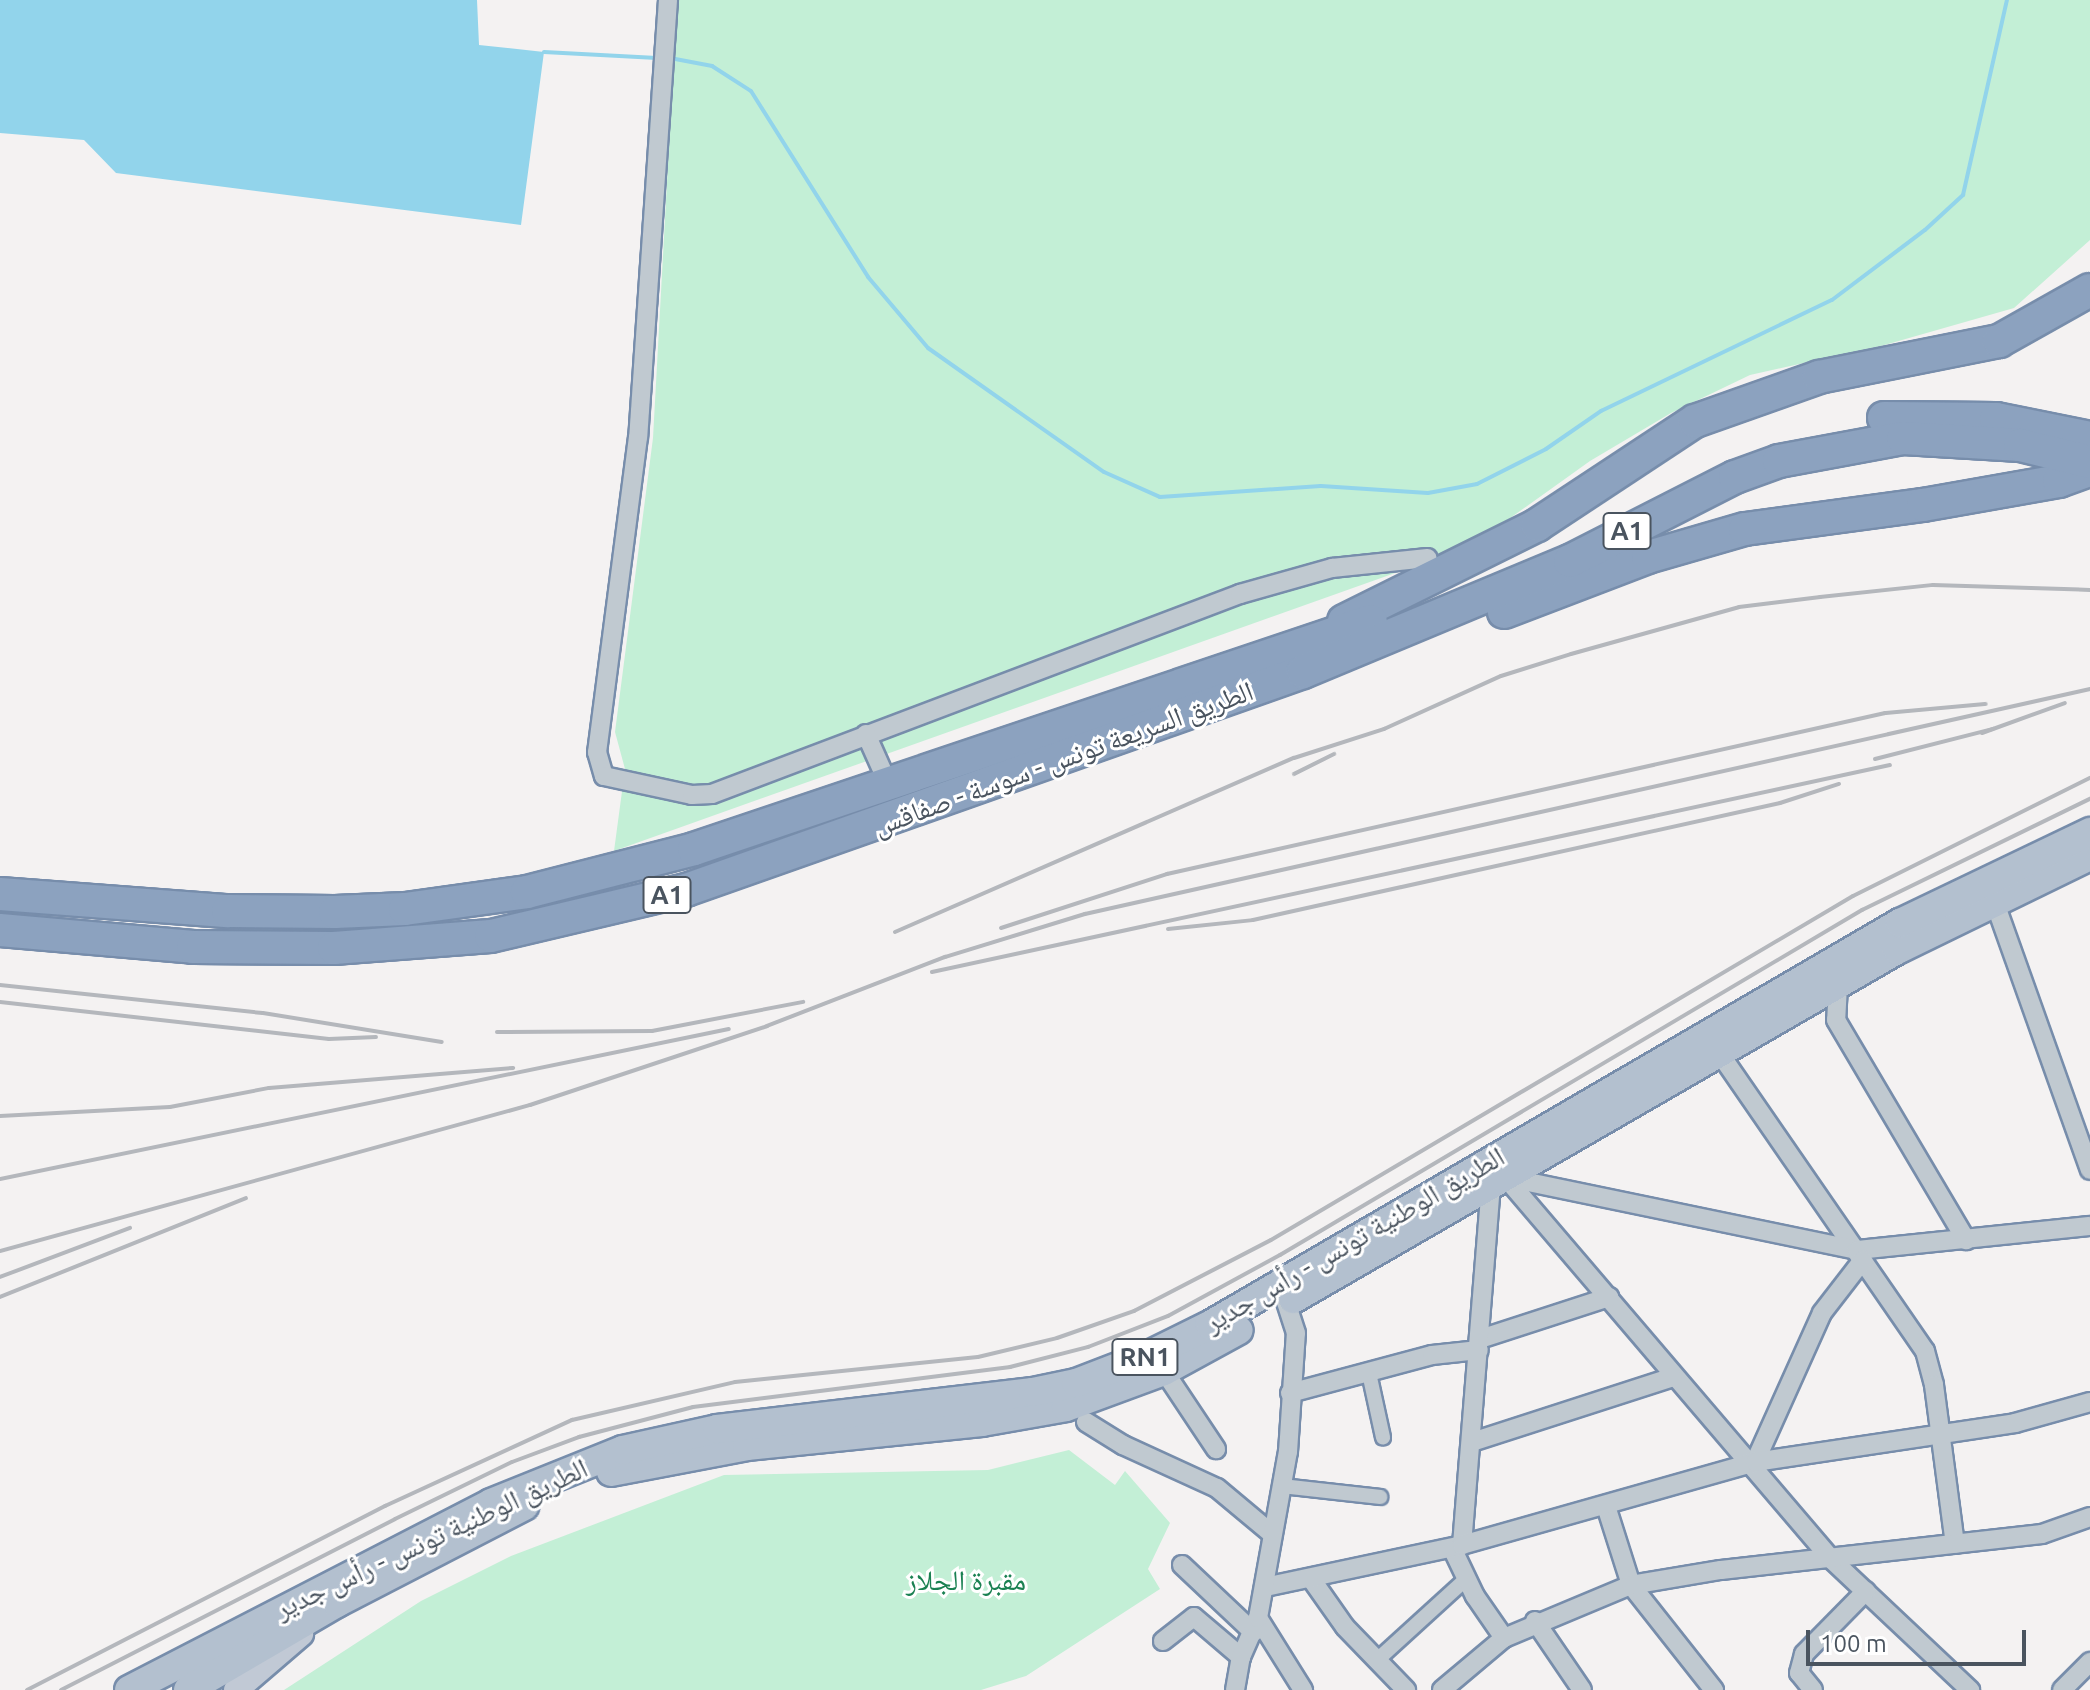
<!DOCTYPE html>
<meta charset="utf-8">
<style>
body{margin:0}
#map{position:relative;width:2090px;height:1690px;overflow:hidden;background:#f4f2f2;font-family:Ubuntu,"Noto Naskh Arabic",sans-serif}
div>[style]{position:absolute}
.green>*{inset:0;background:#c3efd6}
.water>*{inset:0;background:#92d4eb}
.stream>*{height:4px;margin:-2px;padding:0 2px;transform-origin:2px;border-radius:2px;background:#92d4eb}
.roads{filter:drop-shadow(2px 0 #778dab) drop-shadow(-2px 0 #778dab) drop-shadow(0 2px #778dab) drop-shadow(0 -2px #778dab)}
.pedestrian>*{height:14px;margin:-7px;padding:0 7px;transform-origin:7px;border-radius:7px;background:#c0c9d0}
.minor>*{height:18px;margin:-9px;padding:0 9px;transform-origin:9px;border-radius:9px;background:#c0c9d0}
.secondary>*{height:24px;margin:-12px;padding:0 12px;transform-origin:12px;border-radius:12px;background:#c1c9d5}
.primary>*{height:28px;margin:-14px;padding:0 14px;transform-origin:14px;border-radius:14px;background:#b3c0cf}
.motorway>*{height:32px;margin:-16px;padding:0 16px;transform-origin:16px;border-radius:16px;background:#8ca2bf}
.rail>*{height:4px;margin:-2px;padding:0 2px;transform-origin:2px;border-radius:2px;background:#b4b7bc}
span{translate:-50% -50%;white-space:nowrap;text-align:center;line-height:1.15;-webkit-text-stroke:6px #fff;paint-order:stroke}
.shield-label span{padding:2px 6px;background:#fff;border:2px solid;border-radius:6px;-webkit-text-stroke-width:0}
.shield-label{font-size:26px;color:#4a545f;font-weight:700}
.street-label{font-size:28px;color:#4a545f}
.park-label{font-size:28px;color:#1a8152}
.scale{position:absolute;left:1806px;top:1630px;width:220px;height:36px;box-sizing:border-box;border:4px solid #4a545f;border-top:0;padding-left:10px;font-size:24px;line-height:28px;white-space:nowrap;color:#4a545f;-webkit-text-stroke:6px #fff;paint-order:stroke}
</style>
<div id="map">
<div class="green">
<i style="clip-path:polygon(677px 0,2090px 0,2090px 240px,2014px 308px,1881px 346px,1750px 375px,1671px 413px,1590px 461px,1471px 546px,614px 851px,625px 769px,615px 732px,653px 438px)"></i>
<i style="clip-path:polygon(1069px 1450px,1115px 1485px,1125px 1471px,1170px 1523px,1148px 1569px,1160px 1589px,1026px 1676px,981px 1690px,284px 1690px,421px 1601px,511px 1556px,724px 1475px,988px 1470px)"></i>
</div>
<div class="water">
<i style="clip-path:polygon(0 0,477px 0,479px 45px,544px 52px,521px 225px,116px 173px,84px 140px,0 133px)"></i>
</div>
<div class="stream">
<i style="left:544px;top:52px;width:113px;rotate:3deg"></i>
<i style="left:670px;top:58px;width:43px;rotate:10.8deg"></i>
<i style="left:712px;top:66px;width:46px;rotate:32.7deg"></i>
<i style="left:751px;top:91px;width:220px;rotate:57.8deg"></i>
<i style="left:868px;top:277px;width:93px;rotate:49.8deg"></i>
<i style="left:928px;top:348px;width:215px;rotate:35.2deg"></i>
<i style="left:1104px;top:472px;width:61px;rotate:24.1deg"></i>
<i style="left:1160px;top:497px;width:161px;rotate:-3.9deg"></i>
<i style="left:1321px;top:486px;width:107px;rotate:3.7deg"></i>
<i style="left:1428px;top:493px;width:50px;rotate:-10.4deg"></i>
<i style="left:1477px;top:484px;width:77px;rotate:-26.9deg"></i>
<i style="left:1546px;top:449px;width:67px;rotate:-34.6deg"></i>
<i style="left:1601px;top:411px;width:256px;rotate:-25.7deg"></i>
<i style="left:1832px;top:300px;width:116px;rotate:-37deg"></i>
<i style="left:1925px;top:230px;width:52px;rotate:-42.6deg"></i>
<i style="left:1963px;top:195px;width:200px;rotate:-77.3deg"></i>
</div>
<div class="roads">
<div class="pedestrian">
<i style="left:1369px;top:1373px;width:66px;rotate:77.7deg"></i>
<i style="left:1282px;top:1486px;width:99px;rotate:6.4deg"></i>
<i style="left:1376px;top:1661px;width:122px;rotate:-42.3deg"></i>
</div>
<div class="minor">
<i style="left:668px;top:0;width:438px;rotate:93.9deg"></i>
<i style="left:638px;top:437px;width:318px;rotate:97.4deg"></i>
<i style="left:597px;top:752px;width:25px;rotate:74deg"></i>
<i style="left:604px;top:776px;width:90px;rotate:12.2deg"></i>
<i style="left:692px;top:795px;width:20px;rotate:-3deg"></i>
<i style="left:712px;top:794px;width:565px;rotate:-20.75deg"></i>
<i style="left:1240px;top:594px;width:96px;rotate:-15.8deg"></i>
<i style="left:1332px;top:568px;width:96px;rotate:-6deg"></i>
<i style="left:866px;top:734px;width:51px;rotate:65.9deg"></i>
<i style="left:1991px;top:892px;width:295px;rotate:70.4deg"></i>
<i style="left:1838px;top:985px;width:35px;rotate:93deg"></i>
<i style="left:1836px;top:1020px;width:256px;rotate:59.4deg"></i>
<i style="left:1718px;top:1051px;width:364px;rotate:55.4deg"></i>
<i style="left:1925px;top:1351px;width:35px;rotate:75deg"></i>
<i style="left:1934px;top:1385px;width:160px;rotate:82.5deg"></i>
<i style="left:1500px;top:1171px;width:511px;rotate:49.52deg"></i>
<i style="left:1832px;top:1560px;width:190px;rotate:43.3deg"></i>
<i style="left:1504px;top:1177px;width:360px;rotate:11.7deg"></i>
<i style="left:1857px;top:1250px;width:234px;rotate:-5.9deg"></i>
<i style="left:1480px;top:1339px;width:136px;rotate:-18deg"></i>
<i style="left:1164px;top:1371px;width:94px;rotate:56.3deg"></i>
<i style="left:1290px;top:1393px;width:147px;rotate:-15deg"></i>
<i style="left:1432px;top:1355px;width:47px;rotate:-6.1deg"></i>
<i style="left:1086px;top:1422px;width:44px;rotate:31.9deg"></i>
<i style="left:1123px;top:1445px;width:103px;rotate:24.6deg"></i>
<i style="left:1217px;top:1488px;width:72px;rotate:39.9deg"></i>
<i style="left:1472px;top:1442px;width:211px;rotate:-17.9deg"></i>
<i style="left:1755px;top:1462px;width:163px;rotate:-65.8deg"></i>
<i style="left:1822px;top:1313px;width:67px;rotate:-52.3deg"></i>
<i style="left:1606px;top:1506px;width:83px;rotate:72.4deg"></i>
<i style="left:1631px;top:1585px;width:134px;rotate:51.7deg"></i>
<i style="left:1462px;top:1545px;width:362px;rotate:-85.4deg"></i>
<i style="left:1452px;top:1548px;width:53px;rotate:64.4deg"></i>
<i style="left:1475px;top:1596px;width:51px;rotate:55.4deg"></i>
<i style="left:1182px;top:1565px;width:98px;rotate:43.3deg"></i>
<i style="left:1312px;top:1580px;width:57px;rotate:54.9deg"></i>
<i style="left:1345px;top:1627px;width:88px;rotate:45.9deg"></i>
<i style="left:1265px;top:1587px;width:201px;rotate:-12deg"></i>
<i style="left:1462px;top:1545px;width:305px;rotate:-15.8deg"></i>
<i style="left:1755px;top:1462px;width:263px;rotate:-8.5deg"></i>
<i style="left:2015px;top:1423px;width:78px;rotate:-15.6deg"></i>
<i style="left:1258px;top:1618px;width:85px;rotate:58deg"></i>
<i style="left:1535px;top:1621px;width:83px;rotate:55.7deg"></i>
<i style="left:1163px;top:1641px;width:39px;rotate:-38deg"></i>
<i style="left:1194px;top:1617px;width:62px;rotate:40.4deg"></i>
<i style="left:1235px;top:1690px;width:34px;rotate:-80deg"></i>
<i style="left:1241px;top:1657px;width:43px;rotate:-66.4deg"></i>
<i style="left:1258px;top:1618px;width:169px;rotate:-79.8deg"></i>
<i style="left:1288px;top:1452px;width:119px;rotate:-86.2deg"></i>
<i style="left:1296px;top:1333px;width:32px;rotate:-108deg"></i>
<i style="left:1442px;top:1690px;width:81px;rotate:-40deg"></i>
<i style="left:1504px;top:1638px;width:138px;rotate:-22.7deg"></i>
<i style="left:1631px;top:1585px;width:91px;rotate:-9.5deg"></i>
<i style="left:1721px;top:1570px;width:323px;rotate:-6.4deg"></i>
<i style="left:2042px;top:1534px;width:51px;rotate:-19.5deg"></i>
<i style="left:1813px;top:1690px;width:22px;rotate:-129deg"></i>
<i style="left:1799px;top:1673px;width:20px;rotate:-75deg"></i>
<i style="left:1804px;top:1654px;width:88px;rotate:-45.5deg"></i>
<i style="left:2062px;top:1690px;width:40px;rotate:-45deg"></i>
</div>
<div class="secondary">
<i style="left:236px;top:1690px;width:86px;rotate:-40.7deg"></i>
</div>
<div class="primary">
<i style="left:1293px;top:1299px;width:698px;rotate:-30.02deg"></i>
<i style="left:1897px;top:950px;width:215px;rotate:-26deg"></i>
<i style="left:611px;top:1472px;width:138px;rotate:-10.8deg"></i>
<i style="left:747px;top:1446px;width:236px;rotate:-5.8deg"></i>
<i style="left:982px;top:1422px;width:85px;rotate:-10.1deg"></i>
<i style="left:1066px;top:1407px;width:104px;rotate:-20.2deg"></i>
<i style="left:1164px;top:1371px;width:85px;rotate:-28.7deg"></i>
<i style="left:129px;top:1690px;width:407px;rotate:-27.3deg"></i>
<i style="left:491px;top:1503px;width:142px;rotate:-21.9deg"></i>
<i style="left:623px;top:1450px;width:96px;rotate:-12.6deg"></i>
<i style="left:717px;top:1429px;width:318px;rotate:-6.7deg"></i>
<i style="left:1033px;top:1392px;width:44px;rotate:-11.8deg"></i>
<i style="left:1076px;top:1383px;width:80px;rotate:-21.1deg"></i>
<i style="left:1151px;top:1354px;width:66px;rotate:-26.2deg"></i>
<i style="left:1210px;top:1325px;width:799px;rotate:-30.23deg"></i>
<i style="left:1900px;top:923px;width:211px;rotate:-25.6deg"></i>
<i style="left:188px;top:1690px;width:173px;rotate:-30.3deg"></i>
<i style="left:337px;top:1603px;width:211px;rotate:-27.4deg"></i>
</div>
<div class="motorway">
<i style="left:1884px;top:418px;width:112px;rotate:0.5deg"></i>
<i style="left:1996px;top:419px;width:96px;rotate:11.4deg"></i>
<i style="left:1504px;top:612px;width:154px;rotate:-20.9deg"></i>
<i style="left:1648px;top:557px;width:101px;rotate:-16.1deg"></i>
<i style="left:1745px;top:529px;width:180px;rotate:-7.7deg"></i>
<i style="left:1923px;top:505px;width:138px;rotate:-10deg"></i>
<i style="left:2059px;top:481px;width:33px;rotate:-20deg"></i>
<i style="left:1344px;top:621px;width:216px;rotate:-26.4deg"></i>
<i style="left:1537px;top:525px;width:189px;rotate:-33.4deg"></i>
<i style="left:1695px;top:421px;width:132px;rotate:-19.5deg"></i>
<i style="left:1819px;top:377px;width:184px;rotate:-11.3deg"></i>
<i style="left:1999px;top:341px;width:104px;rotate:-29.3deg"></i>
<i style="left:0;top:894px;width:229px;rotate:4.3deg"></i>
<i style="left:228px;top:911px;width:107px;rotate:0.5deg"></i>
<i style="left:335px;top:912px;width:70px;rotate:-2.5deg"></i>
<i style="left:405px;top:909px;width:123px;rotate:-7.9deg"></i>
<i style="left:527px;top:892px;width:172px;rotate:-14.4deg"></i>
<i style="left:694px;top:849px;width:714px;rotate:-18.61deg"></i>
<i style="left:0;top:930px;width:194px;rotate:5deg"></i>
<i style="left:193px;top:947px;width:141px;rotate:0.4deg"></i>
<i style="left:334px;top:948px;width:157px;rotate:-4.4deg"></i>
<i style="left:491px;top:936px;width:200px;rotate:-13.3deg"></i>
<i style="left:686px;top:890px;width:654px;rotate:-19.46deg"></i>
<i style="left:1303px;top:672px;width:289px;rotate:-22.6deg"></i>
<i style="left:1570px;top:561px;width:185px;rotate:-27deg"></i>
<i style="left:1735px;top:477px;width:47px;rotate:-20deg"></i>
<i style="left:1779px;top:461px;width:126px;rotate:-10.5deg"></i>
<i style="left:1903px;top:438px;width:117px;rotate:3.4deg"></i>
<i style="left:2020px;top:445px;width:72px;rotate:13.7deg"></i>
</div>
</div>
<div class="rail">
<i style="left:1982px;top:733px;width:88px;rotate:-19.9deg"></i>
<i style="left:1875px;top:759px;width:122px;rotate:-14.3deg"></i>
<i style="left:1294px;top:774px;width:45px;rotate:-26.6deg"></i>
<i style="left:1001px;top:928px;width:175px;rotate:-18deg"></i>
<i style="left:1167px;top:874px;width:736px;rotate:-12.64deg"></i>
<i style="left:1885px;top:713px;width:101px;rotate:-5.1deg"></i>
<i style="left:1168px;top:929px;width:85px;rotate:-6deg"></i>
<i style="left:1253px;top:920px;width:540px;rotate:-12.52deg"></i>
<i style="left:1780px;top:803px;width:62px;rotate:-17.9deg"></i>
<i style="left:895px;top:932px;width:435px;rotate:-23.6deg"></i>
<i style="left:1294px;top:758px;width:95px;rotate:-17.9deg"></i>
<i style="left:1384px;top:729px;width:128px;rotate:-24.4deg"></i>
<i style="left:1501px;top:676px;width:73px;rotate:-17.4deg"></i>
<i style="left:1571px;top:654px;width:174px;rotate:-15.6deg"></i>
<i style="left:1739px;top:607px;width:82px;rotate:-7deg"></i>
<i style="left:1820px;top:597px;width:114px;rotate:-6.1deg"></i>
<i style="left:1933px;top:585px;width:157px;rotate:1.8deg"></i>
<i style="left:932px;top:972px;width:980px;rotate:-12.19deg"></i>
<i style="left:0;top:985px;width:264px;rotate:6.1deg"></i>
<i style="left:263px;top:1013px;width:181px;rotate:9.2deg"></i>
<i style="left:0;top:1002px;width:331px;rotate:6.4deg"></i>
<i style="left:329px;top:1039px;width:47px;rotate:-2.4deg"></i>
<i style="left:497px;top:1032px;width:155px;rotate:-0.4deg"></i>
<i style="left:652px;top:1031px;width:154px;rotate:-10.9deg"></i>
<i style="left:0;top:1116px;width:170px;rotate:-3deg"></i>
<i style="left:170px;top:1107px;width:101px;rotate:-10.9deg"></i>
<i style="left:269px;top:1088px;width:245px;rotate:-4.7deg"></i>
<i style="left:0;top:1179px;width:744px;rotate:-11.63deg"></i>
<i style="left:0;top:1251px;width:550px;rotate:-15.4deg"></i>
<i style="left:530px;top:1105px;width:250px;rotate:-18.4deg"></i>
<i style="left:767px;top:1026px;width:191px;rotate:-21.2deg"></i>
<i style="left:945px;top:957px;width:146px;rotate:-17.1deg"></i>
<i style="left:1085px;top:914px;width:1030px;rotate:-12.62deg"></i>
<i style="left:0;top:1277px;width:139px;rotate:-20.7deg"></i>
<i style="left:0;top:1297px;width:265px;rotate:-21.9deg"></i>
<i style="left:27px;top:1690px;width:403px;rotate:-27.2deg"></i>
<i style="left:385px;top:1506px;width:206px;rotate:-24.7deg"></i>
<i style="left:572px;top:1420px;width:167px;rotate:-13.1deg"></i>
<i style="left:735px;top:1382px;width:244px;rotate:-5.9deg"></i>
<i style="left:978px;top:1357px;width:81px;rotate:-13.5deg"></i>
<i style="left:1057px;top:1338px;width:82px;rotate:-19.3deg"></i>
<i style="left:1134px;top:1311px;width:154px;rotate:-27.4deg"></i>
<i style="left:1271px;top:1240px;width:676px;rotate:-30.59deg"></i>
<i style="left:1853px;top:896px;width:265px;rotate:-26.5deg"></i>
<i style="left:61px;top:1690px;width:375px;rotate:-27.1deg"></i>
<i style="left:395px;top:1519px;width:130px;rotate:-26deg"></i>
<i style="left:512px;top:1462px;width:72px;rotate:-20.5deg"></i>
<i style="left:579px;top:1437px;width:118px;rotate:-14.7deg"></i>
<i style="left:693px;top:1407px;width:320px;rotate:-7.2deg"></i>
<i style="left:1010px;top:1367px;width:81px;rotate:-14.4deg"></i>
<i style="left:1088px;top:1347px;width:86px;rotate:-21.2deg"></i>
<i style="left:1168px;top:1316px;width:128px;rotate:-28.6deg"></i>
<i style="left:1280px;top:1255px;width:677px;rotate:-30.66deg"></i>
<i style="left:1862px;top:910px;width:254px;rotate:-26deg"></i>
</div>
<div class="shield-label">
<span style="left:1627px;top:531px">A1</span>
<span style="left:667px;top:895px">A1</span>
<span style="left:1145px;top:1357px">RN1</span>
</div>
<div class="street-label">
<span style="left:1063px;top:758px;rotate:-20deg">الطريق السريعة تونس - سوسة - صفاقس</span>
<span style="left:1354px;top:1239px;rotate:-30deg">الطريق الوطنية تونس - رأس جدير</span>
<span style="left:431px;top:1538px;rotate:-25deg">الطريق الوطنية تونس - رأس جدير</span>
</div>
<div class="park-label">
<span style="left:966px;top:1580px">مقبرة الجلاز</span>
</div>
<div class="scale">100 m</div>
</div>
